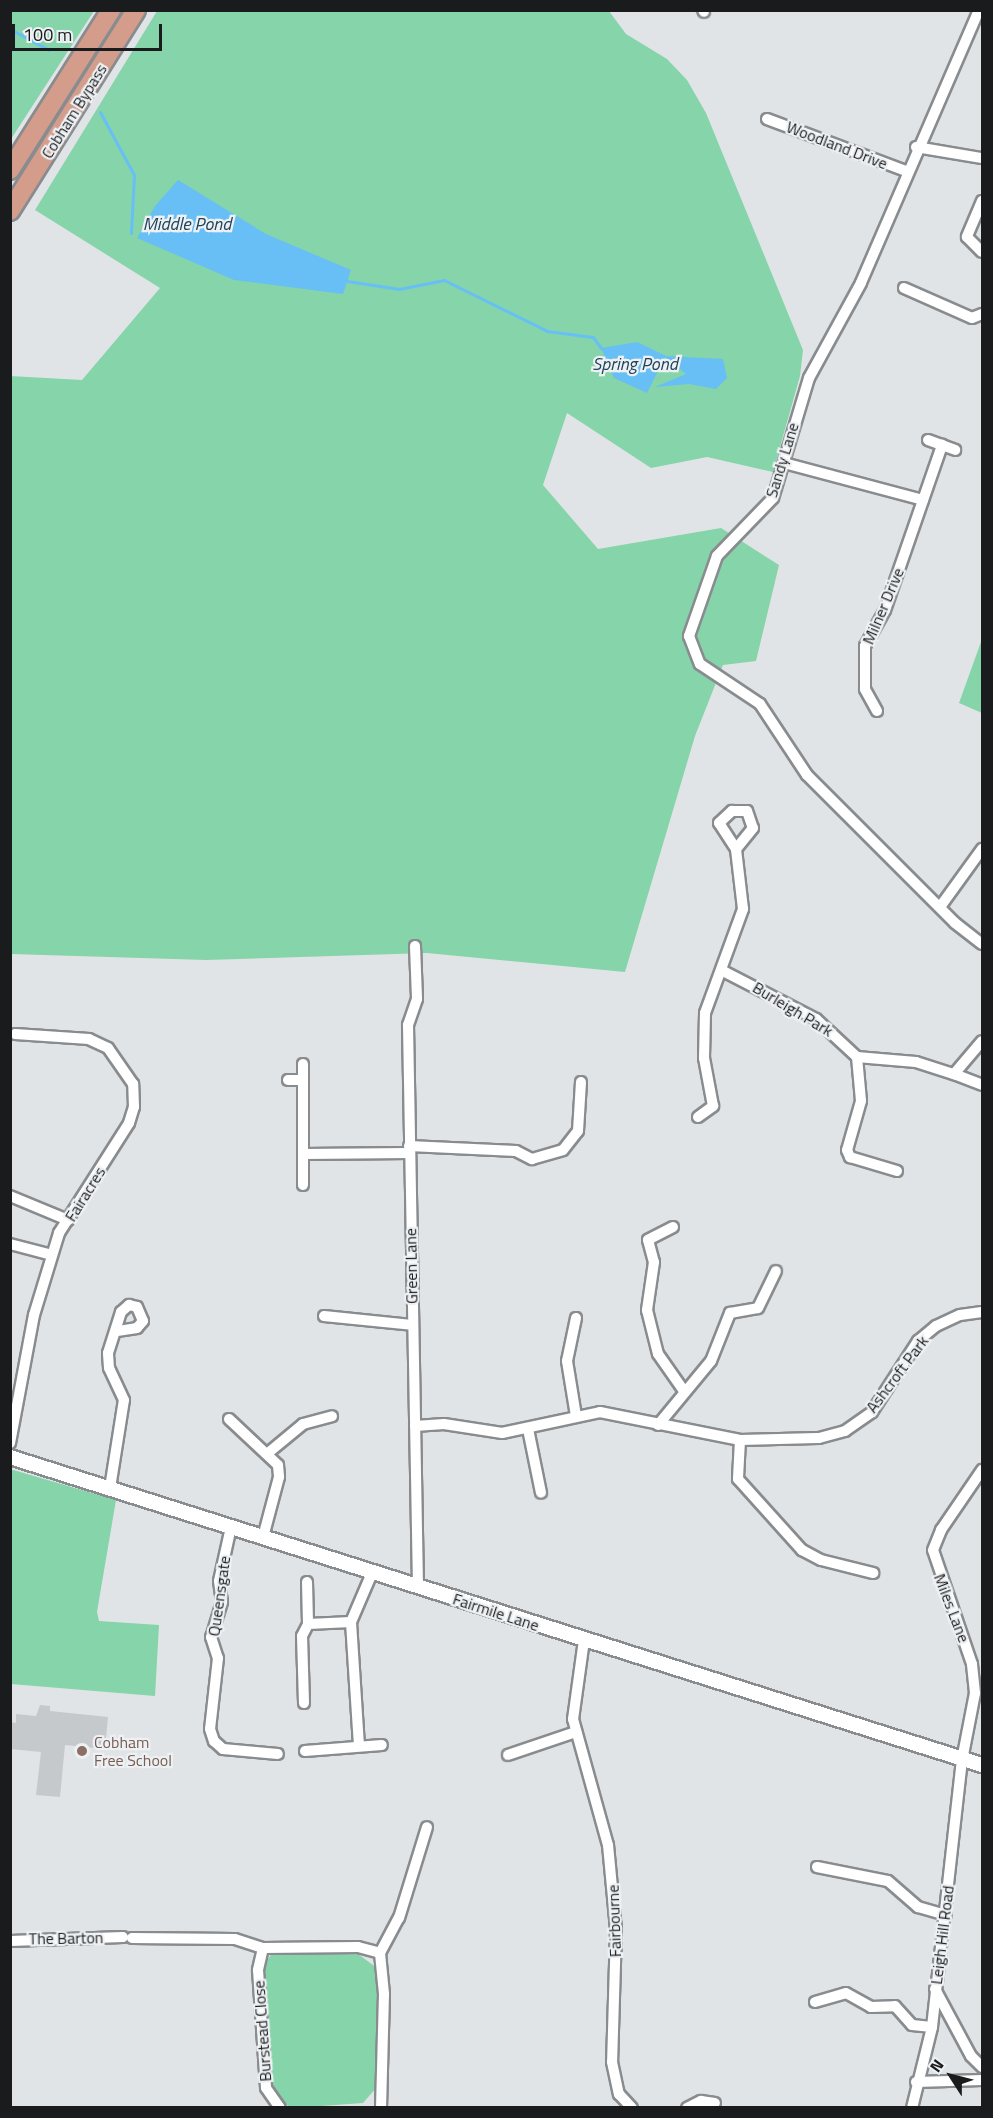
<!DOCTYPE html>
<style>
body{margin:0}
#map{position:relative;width:993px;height:2118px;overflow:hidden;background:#e1e4e6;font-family:"Titillium Web",sans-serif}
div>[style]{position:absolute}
.green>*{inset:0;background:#86d4aa}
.water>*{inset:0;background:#67bff6}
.stream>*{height:3px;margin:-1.5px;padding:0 1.5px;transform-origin:1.5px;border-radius:1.5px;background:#67bff6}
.building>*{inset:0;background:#c6c9cc}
.roads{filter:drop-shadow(2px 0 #898c8f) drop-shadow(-2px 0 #898c8f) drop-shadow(0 2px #898c8f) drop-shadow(0 -2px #898c8f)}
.minor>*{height:10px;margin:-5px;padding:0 5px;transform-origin:5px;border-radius:5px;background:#fff}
.tertiary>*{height:14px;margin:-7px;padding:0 7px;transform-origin:7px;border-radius:7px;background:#fff}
.trunk>*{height:18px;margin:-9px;padding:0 9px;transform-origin:9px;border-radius:9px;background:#d49c8b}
.dots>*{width:16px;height:16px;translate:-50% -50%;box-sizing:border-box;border:3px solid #eef1f4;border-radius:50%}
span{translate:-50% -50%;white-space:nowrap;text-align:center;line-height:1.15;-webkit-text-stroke:4.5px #eef1f4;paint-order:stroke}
.street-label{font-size:16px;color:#1a1b1c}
.education-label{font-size:16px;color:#785e54}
.left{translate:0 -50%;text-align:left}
.water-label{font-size:18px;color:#1e435a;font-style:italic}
.frame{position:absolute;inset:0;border:12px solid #1a1b1c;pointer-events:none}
.north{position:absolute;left:921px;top:2046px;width:60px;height:60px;-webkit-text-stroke:4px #eef1f4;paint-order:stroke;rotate:306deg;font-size:16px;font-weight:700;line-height:24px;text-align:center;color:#1a1b1c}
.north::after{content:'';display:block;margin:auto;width:21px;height:27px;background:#1a1b1c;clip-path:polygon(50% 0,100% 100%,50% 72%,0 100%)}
.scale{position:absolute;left:12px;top:24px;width:150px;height:27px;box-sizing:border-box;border:3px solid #1a1b1c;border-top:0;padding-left:8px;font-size:18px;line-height:21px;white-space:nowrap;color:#1a1b1c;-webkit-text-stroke:4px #eef1f4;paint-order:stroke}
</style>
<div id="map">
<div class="green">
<i style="clip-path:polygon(10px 11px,94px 11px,11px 139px,10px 139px)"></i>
<i style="clip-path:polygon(157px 11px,609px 11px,626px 34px,667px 59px,687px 80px,706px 113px,803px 350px,800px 376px,773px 472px,707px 457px,651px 468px,567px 413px,543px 485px,598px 549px,721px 528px,779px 565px,756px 661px,723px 665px,695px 736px,625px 972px,427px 953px,206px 960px,11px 954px,10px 376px,82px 380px,160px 288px,35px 210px)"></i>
<i style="clip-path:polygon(982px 639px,982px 713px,959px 703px)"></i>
<i style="clip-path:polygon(10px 1469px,116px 1500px,97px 1612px,99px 1621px,159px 1625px,155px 1696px,11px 1684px)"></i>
<i style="clip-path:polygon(281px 1951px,354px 1951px,377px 1968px,380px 1988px,377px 2087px,363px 2103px,294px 2108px,279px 2102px,270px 2086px,263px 1967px,272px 1953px)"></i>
</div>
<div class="water">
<i style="clip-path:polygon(178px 180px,266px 234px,351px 270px,343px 294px,234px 280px,137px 238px,155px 206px)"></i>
<i style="clip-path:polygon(637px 342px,666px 356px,723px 359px,727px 378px,716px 389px,689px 384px,655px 387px,686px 374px,665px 357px,647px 393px,614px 378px,601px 348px)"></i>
</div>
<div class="stream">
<i style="left:10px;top:29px;width:44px;rotate:28.3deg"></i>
<i style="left:100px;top:112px;width:72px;rotate:61.6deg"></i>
<i style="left:134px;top:175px;width:58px;rotate:93deg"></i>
<i style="left:347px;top:281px;width:53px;rotate:8.7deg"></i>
<i style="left:399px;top:289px;width:46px;rotate:-11.3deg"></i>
<i style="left:444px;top:280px;width:115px;rotate:26.3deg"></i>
<i style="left:547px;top:331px;width:46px;rotate:7.4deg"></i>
<i style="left:593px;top:337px;width:14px;rotate:54deg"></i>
</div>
<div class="building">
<i style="clip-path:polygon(40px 1705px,50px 1706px,50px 1711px,108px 1717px,105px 1749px,65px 1745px,60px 1797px,36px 1795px,41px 1752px,10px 1749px,10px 1722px,16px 1723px,16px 1714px,36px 1716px)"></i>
</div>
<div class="roads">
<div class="minor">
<i style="left:703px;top:10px;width:2px;rotate:63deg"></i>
<i style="left:979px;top:10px;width:297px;rotate:113.4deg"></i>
<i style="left:861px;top:283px;width:108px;rotate:118.7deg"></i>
<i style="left:809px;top:378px;width:125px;rotate:106.7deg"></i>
<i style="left:773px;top:498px;width:81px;rotate:134deg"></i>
<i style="left:717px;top:556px;width:85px;rotate:109.3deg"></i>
<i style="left:689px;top:636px;width:30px;rotate:69deg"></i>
<i style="left:700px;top:664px;width:72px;rotate:33.7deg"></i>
<i style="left:760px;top:704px;width:85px;rotate:56.5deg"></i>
<i style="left:807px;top:775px;width:209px;rotate:45deg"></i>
<i style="left:955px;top:923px;width:34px;rotate:38deg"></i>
<i style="left:767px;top:119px;width:148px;rotate:20.5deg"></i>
<i style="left:916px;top:147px;width:67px;rotate:9.5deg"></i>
<i style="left:982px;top:201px;width:39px;rotate:113deg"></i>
<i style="left:967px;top:237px;width:21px;rotate:45deg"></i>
<i style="left:904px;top:288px;width:74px;rotate:23.8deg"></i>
<i style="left:972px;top:318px;width:11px;rotate:-22deg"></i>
<i style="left:928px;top:440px;width:29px;rotate:20deg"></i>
<i style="left:784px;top:463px;width:144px;rotate:14.9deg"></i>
<i style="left:877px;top:711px;width:25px;rotate:-119deg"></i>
<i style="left:865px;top:689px;width:43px;rotate:-90deg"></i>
<i style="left:865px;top:646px;width:41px;rotate:-60.9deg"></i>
<i style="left:885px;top:610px;width:175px;rotate:-70.9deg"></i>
<i style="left:940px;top:907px;width:72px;rotate:-54.1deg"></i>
<i style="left:415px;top:946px;width:53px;rotate:87.8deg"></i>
<i style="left:417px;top:999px;width:28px;rotate:109deg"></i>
<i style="left:408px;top:1025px;width:562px;rotate:88.98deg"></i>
<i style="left:723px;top:971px;width:105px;rotate:27.3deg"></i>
<i style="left:816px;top:1019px;width:56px;rotate:42.8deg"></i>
<i style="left:857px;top:1057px;width:59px;rotate:4.8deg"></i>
<i style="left:916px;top:1062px;width:40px;rotate:18deg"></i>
<i style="left:954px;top:1074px;width:43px;rotate:-49.7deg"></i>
<i style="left:857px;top:1057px;width:44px;rotate:84.8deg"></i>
<i style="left:861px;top:1101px;width:51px;rotate:105.9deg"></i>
<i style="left:847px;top:1150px;width:8px;rotate:67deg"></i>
<i style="left:850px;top:1157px;width:49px;rotate:16.6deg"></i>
<i style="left:954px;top:1074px;width:30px;rotate:21deg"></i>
<i style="left:288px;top:1080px;width:15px"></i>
<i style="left:698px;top:1117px;width:19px;rotate:-36deg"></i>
<i style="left:713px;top:1106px;width:49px;rotate:-100.6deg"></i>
<i style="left:704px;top:1058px;width:45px;rotate:-88.7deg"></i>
<i style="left:705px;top:1013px;width:111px;rotate:-69.9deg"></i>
<i style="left:743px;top:909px;width:60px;rotate:-96.7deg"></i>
<i style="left:736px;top:849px;width:31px;rotate:-123deg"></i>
<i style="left:719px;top:823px;width:18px;rotate:-43deg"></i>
<i style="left:732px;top:811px;width:15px"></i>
<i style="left:747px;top:811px;width:18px;rotate:71deg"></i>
<i style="left:753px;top:828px;width:27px;rotate:129deg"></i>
<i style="left:409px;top:1146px;width:107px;rotate:2.7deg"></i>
<i style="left:516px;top:1151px;width:18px;rotate:27deg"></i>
<i style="left:532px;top:1159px;width:32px;rotate:-16deg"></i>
<i style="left:563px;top:1150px;width:24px;rotate:-52deg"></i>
<i style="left:578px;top:1131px;width:49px;rotate:-86.5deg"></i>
<i style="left:304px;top:1154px;width:105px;rotate:-0.5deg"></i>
<i style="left:303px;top:1185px;width:121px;rotate:-90deg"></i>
<i style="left:10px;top:1196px;width:63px;rotate:22.5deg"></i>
<i style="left:673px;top:1227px;width:28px;rotate:153deg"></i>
<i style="left:648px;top:1240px;width:23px;rotate:75deg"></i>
<i style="left:654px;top:1262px;width:49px;rotate:98.3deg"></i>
<i style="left:647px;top:1310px;width:45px;rotate:76deg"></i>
<i style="left:658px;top:1354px;width:45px;rotate:54.9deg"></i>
<i style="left:10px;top:1244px;width:43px;rotate:14.7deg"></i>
<i style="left:324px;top:1316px;width:88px;rotate:5.8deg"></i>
<i style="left:576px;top:1318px;width:44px;rotate:101.8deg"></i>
<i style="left:567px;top:1361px;width:56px;rotate:80.7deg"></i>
<i style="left:229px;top:1419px;width:67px;rotate:43.2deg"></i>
<i style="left:278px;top:1465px;width:12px;rotate:85deg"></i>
<i style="left:279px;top:1477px;width:62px;rotate:104.9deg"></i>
<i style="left:658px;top:1425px;width:83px;rotate:-50.4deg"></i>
<i style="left:711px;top:1361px;width:52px;rotate:-68.4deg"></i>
<i style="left:730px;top:1313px;width:28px;rotate:-10deg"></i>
<i style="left:758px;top:1308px;width:41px;rotate:-64.1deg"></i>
<i style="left:415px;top:1426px;width:29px;rotate:-4deg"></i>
<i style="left:444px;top:1424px;width:59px;rotate:8.8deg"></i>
<i style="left:502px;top:1433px;width:100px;rotate:-12.1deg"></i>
<i style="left:600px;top:1412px;width:143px;rotate:11.3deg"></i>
<i style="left:740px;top:1440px;width:79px;rotate:-1.5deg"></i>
<i style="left:819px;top:1438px;width:27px;rotate:-15deg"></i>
<i style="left:845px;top:1431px;width:33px;rotate:-35deg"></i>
<i style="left:872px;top:1412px;width:85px;rotate:-57.1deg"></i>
<i style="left:918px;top:1341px;width:23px;rotate:-40deg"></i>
<i style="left:936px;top:1326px;width:26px;rotate:-25deg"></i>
<i style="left:960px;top:1315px;width:22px;rotate:-8deg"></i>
<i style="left:528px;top:1429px;width:65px;rotate:78.5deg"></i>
<i style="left:740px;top:1440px;width:39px;rotate:93deg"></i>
<i style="left:738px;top:1479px;width:96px;rotate:48deg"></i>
<i style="left:802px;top:1550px;width:21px;rotate:28deg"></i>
<i style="left:821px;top:1560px;width:54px;rotate:14deg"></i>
<i style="left:10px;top:1443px;width:130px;rotate:-79.4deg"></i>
<i style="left:34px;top:1315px;width:86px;rotate:-73deg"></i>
<i style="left:59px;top:1233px;width:130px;rotate:-57.5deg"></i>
<i style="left:129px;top:1123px;width:17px;rotate:-73deg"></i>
<i style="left:134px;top:1107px;width:23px;rotate:-92deg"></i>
<i style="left:133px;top:1084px;width:44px;rotate:-124.8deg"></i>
<i style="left:108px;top:1048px;width:21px;rotate:-155deg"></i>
<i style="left:89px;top:1039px;width:74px;rotate:-176.1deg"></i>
<i style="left:268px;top:1453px;width:45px;rotate:-39.6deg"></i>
<i style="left:303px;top:1424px;width:30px;rotate:-15deg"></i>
<i style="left:110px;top:1488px;width:89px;rotate:-81deg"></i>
<i style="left:124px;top:1400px;width:35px;rotate:-115deg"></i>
<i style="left:109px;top:1368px;width:15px;rotate:-94deg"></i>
<i style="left:108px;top:1353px;width:43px;rotate:-72.4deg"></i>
<i style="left:121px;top:1312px;width:11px;rotate:-41deg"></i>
<i style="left:129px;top:1305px;width:8px;rotate:14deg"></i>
<i style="left:137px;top:1307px;width:15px;rotate:67deg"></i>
<i style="left:143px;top:1321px;width:9px;rotate:131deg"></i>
<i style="left:137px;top:1328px;width:20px;rotate:171deg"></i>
<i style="left:231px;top:1527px;width:55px;rotate:102.5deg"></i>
<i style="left:219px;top:1581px;width:21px;rotate:82deg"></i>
<i style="left:222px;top:1602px;width:37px;rotate:107deg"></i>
<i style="left:211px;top:1637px;width:22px;rotate:72deg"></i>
<i style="left:218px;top:1658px;width:71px;rotate:96.4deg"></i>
<i style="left:210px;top:1729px;width:13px;rotate:72deg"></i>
<i style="left:214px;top:1741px;width:12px;rotate:42deg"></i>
<i style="left:223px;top:1749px;width:55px;rotate:5.2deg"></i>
<i style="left:307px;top:1582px;width:42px;rotate:88.6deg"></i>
<i style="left:308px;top:1624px;width:43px;rotate:-2.7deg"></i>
<i style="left:584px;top:1640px;width:80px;rotate:97.9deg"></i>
<i style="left:573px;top:1719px;width:131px;rotate:74.5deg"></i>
<i style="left:608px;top:1845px;width:85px;rotate:84.6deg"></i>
<i style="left:616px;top:1930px;width:132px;rotate:91.7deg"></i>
<i style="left:612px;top:2062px;width:33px;rotate:78deg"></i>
<i style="left:619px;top:2094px;width:19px;rotate:47deg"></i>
<i style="left:304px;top:1703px;width:67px;rotate:-91.7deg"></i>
<i style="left:302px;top:1636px;width:13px;rotate:-63deg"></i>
<i style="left:359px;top:1746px;width:124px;rotate:-93.7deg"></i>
<i style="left:351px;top:1622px;width:53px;rotate:-66.8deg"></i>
<i style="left:305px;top:1751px;width:77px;rotate:-4.5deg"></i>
<i style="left:508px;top:1755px;width:72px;rotate:-18.7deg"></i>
<i style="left:817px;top:1867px;width:72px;rotate:11.2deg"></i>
<i style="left:888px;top:1881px;width:40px;rotate:41deg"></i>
<i style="left:918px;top:1907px;width:29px;rotate:16deg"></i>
<i style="left:132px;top:1938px;width:103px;rotate:0.6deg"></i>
<i style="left:235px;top:1939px;width:29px;rotate:18deg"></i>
<i style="left:263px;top:1948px;width:23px;rotate:103deg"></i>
<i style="left:258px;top:1970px;width:118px;rotate:86.1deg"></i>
<i style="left:266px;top:2088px;width:24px;rotate:55deg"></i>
<i style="left:10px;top:1941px;width:113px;rotate:-2deg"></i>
<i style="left:263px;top:1948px;width:95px;rotate:-0.6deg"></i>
<i style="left:358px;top:1947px;width:23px;rotate:15deg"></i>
<i style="left:935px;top:1989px;width:76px;rotate:61.8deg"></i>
<i style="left:971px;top:2056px;width:16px;rotate:45deg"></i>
<i style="left:815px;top:2002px;width:32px;rotate:-16deg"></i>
<i style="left:846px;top:1993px;width:29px;rotate:29deg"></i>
<i style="left:871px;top:2007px;width:24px;rotate:-2deg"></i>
<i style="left:895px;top:2006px;width:25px;rotate:48deg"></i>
<i style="left:912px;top:2025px;width:20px;rotate:6deg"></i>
<i style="left:916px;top:2082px;width:66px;rotate:-1.7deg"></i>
<i style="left:381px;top:2108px;width:114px;rotate:-88.5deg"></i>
<i style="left:384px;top:1994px;width:41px;rotate:-95.6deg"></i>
<i style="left:380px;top:1953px;width:40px;rotate:-62deg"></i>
<i style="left:399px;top:1918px;width:95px;rotate:-72.9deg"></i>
<i style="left:687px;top:2108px;width:16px;rotate:-27deg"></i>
<i style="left:701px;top:2101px;width:14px;rotate:8deg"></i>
<i style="left:912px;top:2108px;width:83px;rotate:-76.1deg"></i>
<i style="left:932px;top:2027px;width:269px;rotate:-83.6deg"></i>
<i style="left:962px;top:1760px;width:68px;rotate:-79deg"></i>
<i style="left:975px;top:1693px;width:29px;rotate:-96deg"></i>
<i style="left:972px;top:1664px;width:120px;rotate:-108.9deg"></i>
<i style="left:933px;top:1550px;width:22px;rotate:-68deg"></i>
<i style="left:941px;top:1530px;width:73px;rotate:-55.7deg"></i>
</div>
<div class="tertiary">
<i style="left:10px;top:1457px;width:1020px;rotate:17.58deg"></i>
</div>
<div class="trunk">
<i style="left:10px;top:170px;width:189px;rotate:-57.7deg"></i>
<i style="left:10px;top:211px;width:237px;rotate:-57.9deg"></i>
</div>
</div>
<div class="dots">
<i style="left:82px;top:1751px;background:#8d6e63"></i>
</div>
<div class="street-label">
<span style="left:74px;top:111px;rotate:-58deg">Cobham Bypass</span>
<span style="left:837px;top:145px;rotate:21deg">Woodland Drive</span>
<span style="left:782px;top:460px;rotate:-73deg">Sandy Lane</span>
<span style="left:883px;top:606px;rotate:-67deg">Milner Drive</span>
<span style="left:793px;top:1009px;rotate:31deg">Burleigh Park</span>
<span style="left:85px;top:1194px;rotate:-58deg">Fairacres</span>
<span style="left:411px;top:1266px;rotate:-91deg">Green Lane</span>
<span style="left:897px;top:1374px;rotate:-53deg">Ashcroft Park</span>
<span style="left:219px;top:1596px;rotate:-82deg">Queensgate</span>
<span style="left:952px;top:1608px;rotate:69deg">Miles Lane</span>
<span style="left:496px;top:1612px;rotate:18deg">Fairmile Lane</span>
<span style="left:614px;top:1921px;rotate:-92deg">Fairbourne</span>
<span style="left:942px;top:1935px;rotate:-83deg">Leigh Hill Road</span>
<span style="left:66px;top:1938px;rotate:-1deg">The Barton</span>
<span style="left:262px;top:2031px;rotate:-94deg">Burstead Close</span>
</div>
<div class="education-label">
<span class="left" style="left:94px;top:1751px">Cobham<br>Free School</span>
</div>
<div class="water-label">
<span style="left:187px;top:224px">Middle Pond</span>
<span style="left:635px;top:364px">Spring Pond</span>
</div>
<div class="frame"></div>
<div class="north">N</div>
<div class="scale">100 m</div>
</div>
